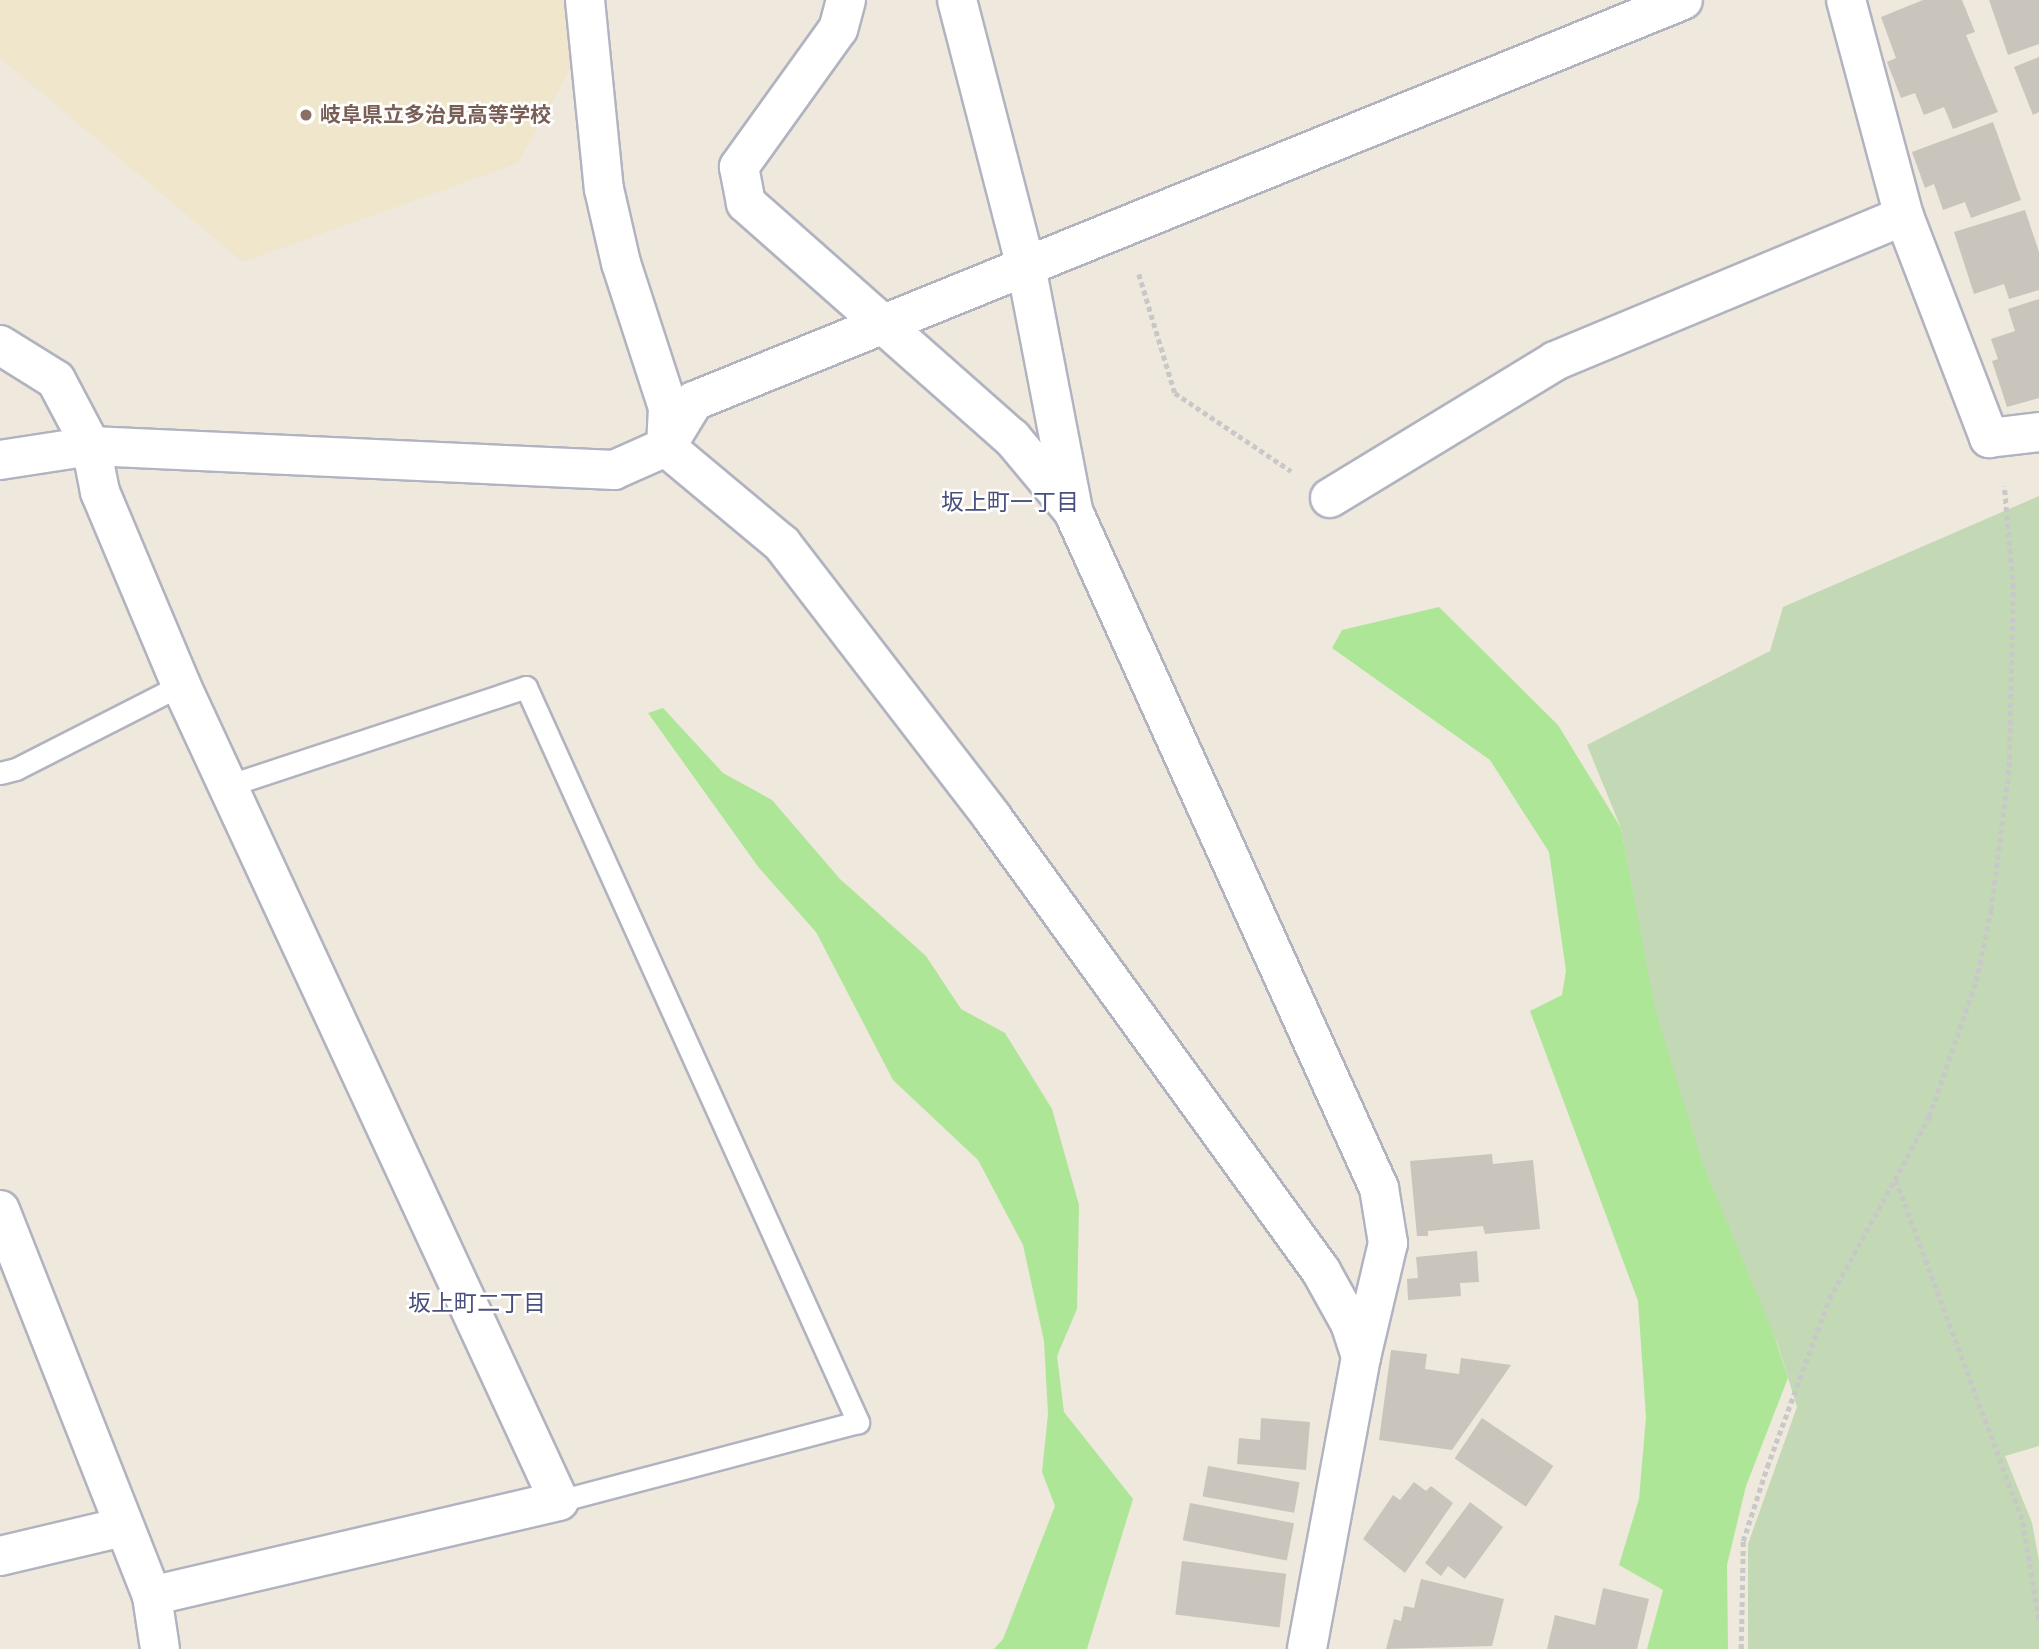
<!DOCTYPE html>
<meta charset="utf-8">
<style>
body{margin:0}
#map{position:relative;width:2039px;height:1649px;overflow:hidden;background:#eee8dd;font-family:"Archivo Narrow","Noto Sans JP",sans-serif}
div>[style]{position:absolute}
.education>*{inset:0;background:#f0e6cc}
.green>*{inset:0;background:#aee698}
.cemetery>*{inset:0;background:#c3d8b4}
.building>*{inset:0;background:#c9c5bd;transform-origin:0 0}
.path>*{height:4.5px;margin-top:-2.25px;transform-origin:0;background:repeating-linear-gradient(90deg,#c8c8c8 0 5px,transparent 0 8.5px)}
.roads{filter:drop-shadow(2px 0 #b1b3c0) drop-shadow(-2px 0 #b1b3c0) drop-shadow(0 2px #b1b3c0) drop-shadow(0 -2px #b1b3c0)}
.service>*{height:21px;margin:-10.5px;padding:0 10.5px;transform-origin:10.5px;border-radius:10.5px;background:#fff}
.minor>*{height:38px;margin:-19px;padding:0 19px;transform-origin:19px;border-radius:19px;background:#fff}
.dots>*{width:19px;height:19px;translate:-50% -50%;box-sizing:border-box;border:4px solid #fff;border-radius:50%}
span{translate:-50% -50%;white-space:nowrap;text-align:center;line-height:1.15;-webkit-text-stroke:5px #fff;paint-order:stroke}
.education-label{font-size:21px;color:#785e54;font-weight:700}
.left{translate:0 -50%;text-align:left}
.neighbourhood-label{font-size:23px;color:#4a507e}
</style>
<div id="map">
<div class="education">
<i style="clip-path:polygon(0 0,567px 0,571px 68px,518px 163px,243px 262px,0 58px)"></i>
</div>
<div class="green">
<i style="clip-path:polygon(1439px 607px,1558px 725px,1621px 828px,1636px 906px,1788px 1378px,1746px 1486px,1727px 1565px,1728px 1649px,1647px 1649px,1663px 1590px,1619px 1565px,1639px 1499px,1646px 1417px,1638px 1301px,1530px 1011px,1562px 995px,1566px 971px,1549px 852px,1490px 760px,1332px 648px,1342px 630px)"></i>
<i style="clip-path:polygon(663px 708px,723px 773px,772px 800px,840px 879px,926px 956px,961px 1009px,1005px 1033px,1052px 1109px,1079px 1205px,1077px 1309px,1057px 1356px,1064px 1412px,1133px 1499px,1087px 1649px,994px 1649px,1003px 1639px,1055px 1506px,1042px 1472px,1048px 1414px,1044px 1341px,1023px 1245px,978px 1160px,893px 1080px,816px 932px,759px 868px,648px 713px)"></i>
</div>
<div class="cemetery">
<i style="clip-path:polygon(2039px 496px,2039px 1446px,2005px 1456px,2032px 1523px,2039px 1561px,2039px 1649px,1748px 1649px,1748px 1544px,1797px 1407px,1778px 1345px,1702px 1162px,1655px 1009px,1621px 828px,1587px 745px,1770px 651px,1783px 607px)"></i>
</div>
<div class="building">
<i style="clip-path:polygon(1923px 0,1962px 0,1975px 32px,1966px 35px,1998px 112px,1953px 129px,1944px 107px,1924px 115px,1915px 93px,1901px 98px,1887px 62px,1896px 58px,1881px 17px)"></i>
<i style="clip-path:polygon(1989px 0,2039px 0,2039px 44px,2008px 55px)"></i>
<i style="clip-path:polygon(2039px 57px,2039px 112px,2033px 115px,2014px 67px)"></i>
<i style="clip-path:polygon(1993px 122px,2021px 200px,1971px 218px,1965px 202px,1943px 210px,1934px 184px,1925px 188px,1912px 152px)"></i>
<i style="clip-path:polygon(2025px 210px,2039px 252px,2039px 290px,2009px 299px,2004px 284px,1974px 294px,1954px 232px)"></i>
<i style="clip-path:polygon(2039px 299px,2039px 398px,2007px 407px,1992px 361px,1998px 359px,1991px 339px,2015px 331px,2008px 309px)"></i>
<i style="clip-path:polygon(1492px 1154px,1493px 1164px,1533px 1160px,1540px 1229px,1485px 1234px,1483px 1226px,1428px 1231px,1428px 1236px,1417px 1236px,1410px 1161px)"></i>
<i style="clip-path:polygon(1477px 1251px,1479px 1282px,1460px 1283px,1461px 1296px,1408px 1300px,1407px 1279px,1418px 1278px,1416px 1257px)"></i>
<i style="clip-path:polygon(1391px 1350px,1427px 1354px,1425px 1369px,1459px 1374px,1461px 1358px,1511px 1365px,1452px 1450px,1379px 1440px)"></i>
<i style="clip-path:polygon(1261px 1418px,1310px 1422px,1306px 1470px,1237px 1464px,1239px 1438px,1260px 1440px)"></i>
<i style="left:1482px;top:1418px;width:86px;height:49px;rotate:34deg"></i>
<i style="left:1208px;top:1466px;width:93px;height:31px;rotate:10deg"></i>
<i style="clip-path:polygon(1414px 1482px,1426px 1491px,1431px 1486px,1453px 1503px,1405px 1573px,1363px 1539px,1393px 1495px,1400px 1500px)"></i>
<i style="clip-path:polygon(1470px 1502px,1503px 1527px,1465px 1579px,1448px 1566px,1441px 1576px,1425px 1563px)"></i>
<i style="left:1190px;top:1503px;width:106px;height:38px;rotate:11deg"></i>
<i style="left:1182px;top:1561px;width:105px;height:54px;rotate:7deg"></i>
<i style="clip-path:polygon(1421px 1579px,1504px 1599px,1492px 1646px,1386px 1649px,1394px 1619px,1401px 1621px,1404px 1606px,1414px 1608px)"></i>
<i style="clip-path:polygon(1603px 1588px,1649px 1599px,1637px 1649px,1547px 1649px,1555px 1615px,1595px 1625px)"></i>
</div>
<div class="path">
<i style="left:1139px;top:274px;width:124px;rotate:73.2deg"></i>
<i style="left:1175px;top:393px;width:140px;rotate:33.9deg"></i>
<i style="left:1896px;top:1180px;width:365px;rotate:69.6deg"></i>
<i style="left:2023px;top:1522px;width:98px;rotate:80.6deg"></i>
<i style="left:1741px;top:1649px;width:108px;rotate:-88.9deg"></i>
<i style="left:1743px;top:1541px;width:78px;rotate:-72deg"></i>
<i style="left:1767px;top:1467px;width:179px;rotate:-69.7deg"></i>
<i style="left:1829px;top:1299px;width:208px;rotate:-61.2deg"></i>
<i style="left:1929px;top:1117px;width:144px;rotate:-70.9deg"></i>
<i style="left:1976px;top:981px;width:73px;rotate:-78.1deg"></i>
<i style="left:1991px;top:910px;width:144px;rotate:-82.8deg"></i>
<i style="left:2009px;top:767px;width:179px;rotate:-88.7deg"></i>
<i style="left:2013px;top:588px;width:102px;rotate:-95deg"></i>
</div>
<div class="roads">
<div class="service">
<i style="left:0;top:773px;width:16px;rotate:-14deg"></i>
<i style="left:16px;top:769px;width:185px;rotate:-27deg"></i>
<i style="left:227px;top:786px;width:315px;rotate:-18.3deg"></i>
<i style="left:526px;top:687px;width:807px;rotate:65.69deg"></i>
<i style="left:858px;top:1422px;width:309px;rotate:165.2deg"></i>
</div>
<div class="minor">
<i style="left:585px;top:0;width:190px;rotate:84.3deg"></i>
<i style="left:604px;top:189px;width:76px;rotate:77.1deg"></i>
<i style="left:621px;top:263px;width:152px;rotate:72deg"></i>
<i style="left:668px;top:408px;width:39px;rotate:93deg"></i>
<i style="left:846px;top:0;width:30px;rotate:105deg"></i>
<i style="left:838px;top:29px;width:170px;rotate:125.7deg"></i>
<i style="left:739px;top:167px;width:37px;rotate:79deg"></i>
<i style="left:746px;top:203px;width:355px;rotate:41.5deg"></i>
<i style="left:1012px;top:438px;width:95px;rotate:50.1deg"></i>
<i style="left:1073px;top:511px;width:743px;rotate:65.68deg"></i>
<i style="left:1379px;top:1188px;width:56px;rotate:80.7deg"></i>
<i style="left:1388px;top:1243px;width:117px;rotate:103.3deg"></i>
<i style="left:1361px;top:1357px;width:297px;rotate:100.5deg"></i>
<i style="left:957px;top:0;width:275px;rotate:75.5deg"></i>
<i style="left:1026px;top:266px;width:248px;rotate:79.1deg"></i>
<i style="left:1846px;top:0;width:224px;rotate:75deg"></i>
<i style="left:1904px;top:216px;width:238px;rotate:69deg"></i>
<i style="left:1989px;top:438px;width:50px;rotate:-6.8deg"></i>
<i style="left:0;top:345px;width:66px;rotate:32deg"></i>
<i style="left:56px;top:380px;width:75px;rotate:62.1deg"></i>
<i style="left:91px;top:446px;width:47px;rotate:78.9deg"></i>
<i style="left:100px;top:492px;width:209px;rotate:67.2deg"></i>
<i style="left:181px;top:685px;width:899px;rotate:65.14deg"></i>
<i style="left:559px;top:1501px;width:418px;rotate:166.9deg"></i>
<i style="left:666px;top:447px;width:151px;rotate:39.9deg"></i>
<i style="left:782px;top:544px;width:344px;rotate:52.4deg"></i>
<i style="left:992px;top:817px;width:561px;rotate:54.07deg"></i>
<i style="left:1321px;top:1271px;width:60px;rotate:60.9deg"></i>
<i style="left:1350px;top:1323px;width:36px;rotate:72deg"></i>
<i style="left:0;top:460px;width:92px;rotate:-8.7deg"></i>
<i style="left:91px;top:446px;width:524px;rotate:2.63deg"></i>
<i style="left:614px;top:470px;width:57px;rotate:-23.9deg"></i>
<i style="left:666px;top:447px;width:54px;rotate:-58.7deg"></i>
<i style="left:694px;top:401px;width:1067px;rotate:-22.07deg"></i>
<i style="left:1330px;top:498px;width:263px;rotate:-31.3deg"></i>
<i style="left:1555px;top:361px;width:378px;rotate:-22.6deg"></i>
<i style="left:0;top:1210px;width:415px;rotate:68.5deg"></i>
<i style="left:152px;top:1596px;width:54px;rotate:81.4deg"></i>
<i style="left:0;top:1556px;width:126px;rotate:-13.3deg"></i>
</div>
</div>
<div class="dots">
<i style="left:306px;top:115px;background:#8d6e63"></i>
</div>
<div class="education-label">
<span class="left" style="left:320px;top:115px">岐阜県立多治見高等学校</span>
</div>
<div class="neighbourhood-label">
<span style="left:1010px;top:502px">坂上町一丁目</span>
<span style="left:477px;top:1303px">坂上町二丁目</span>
</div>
</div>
